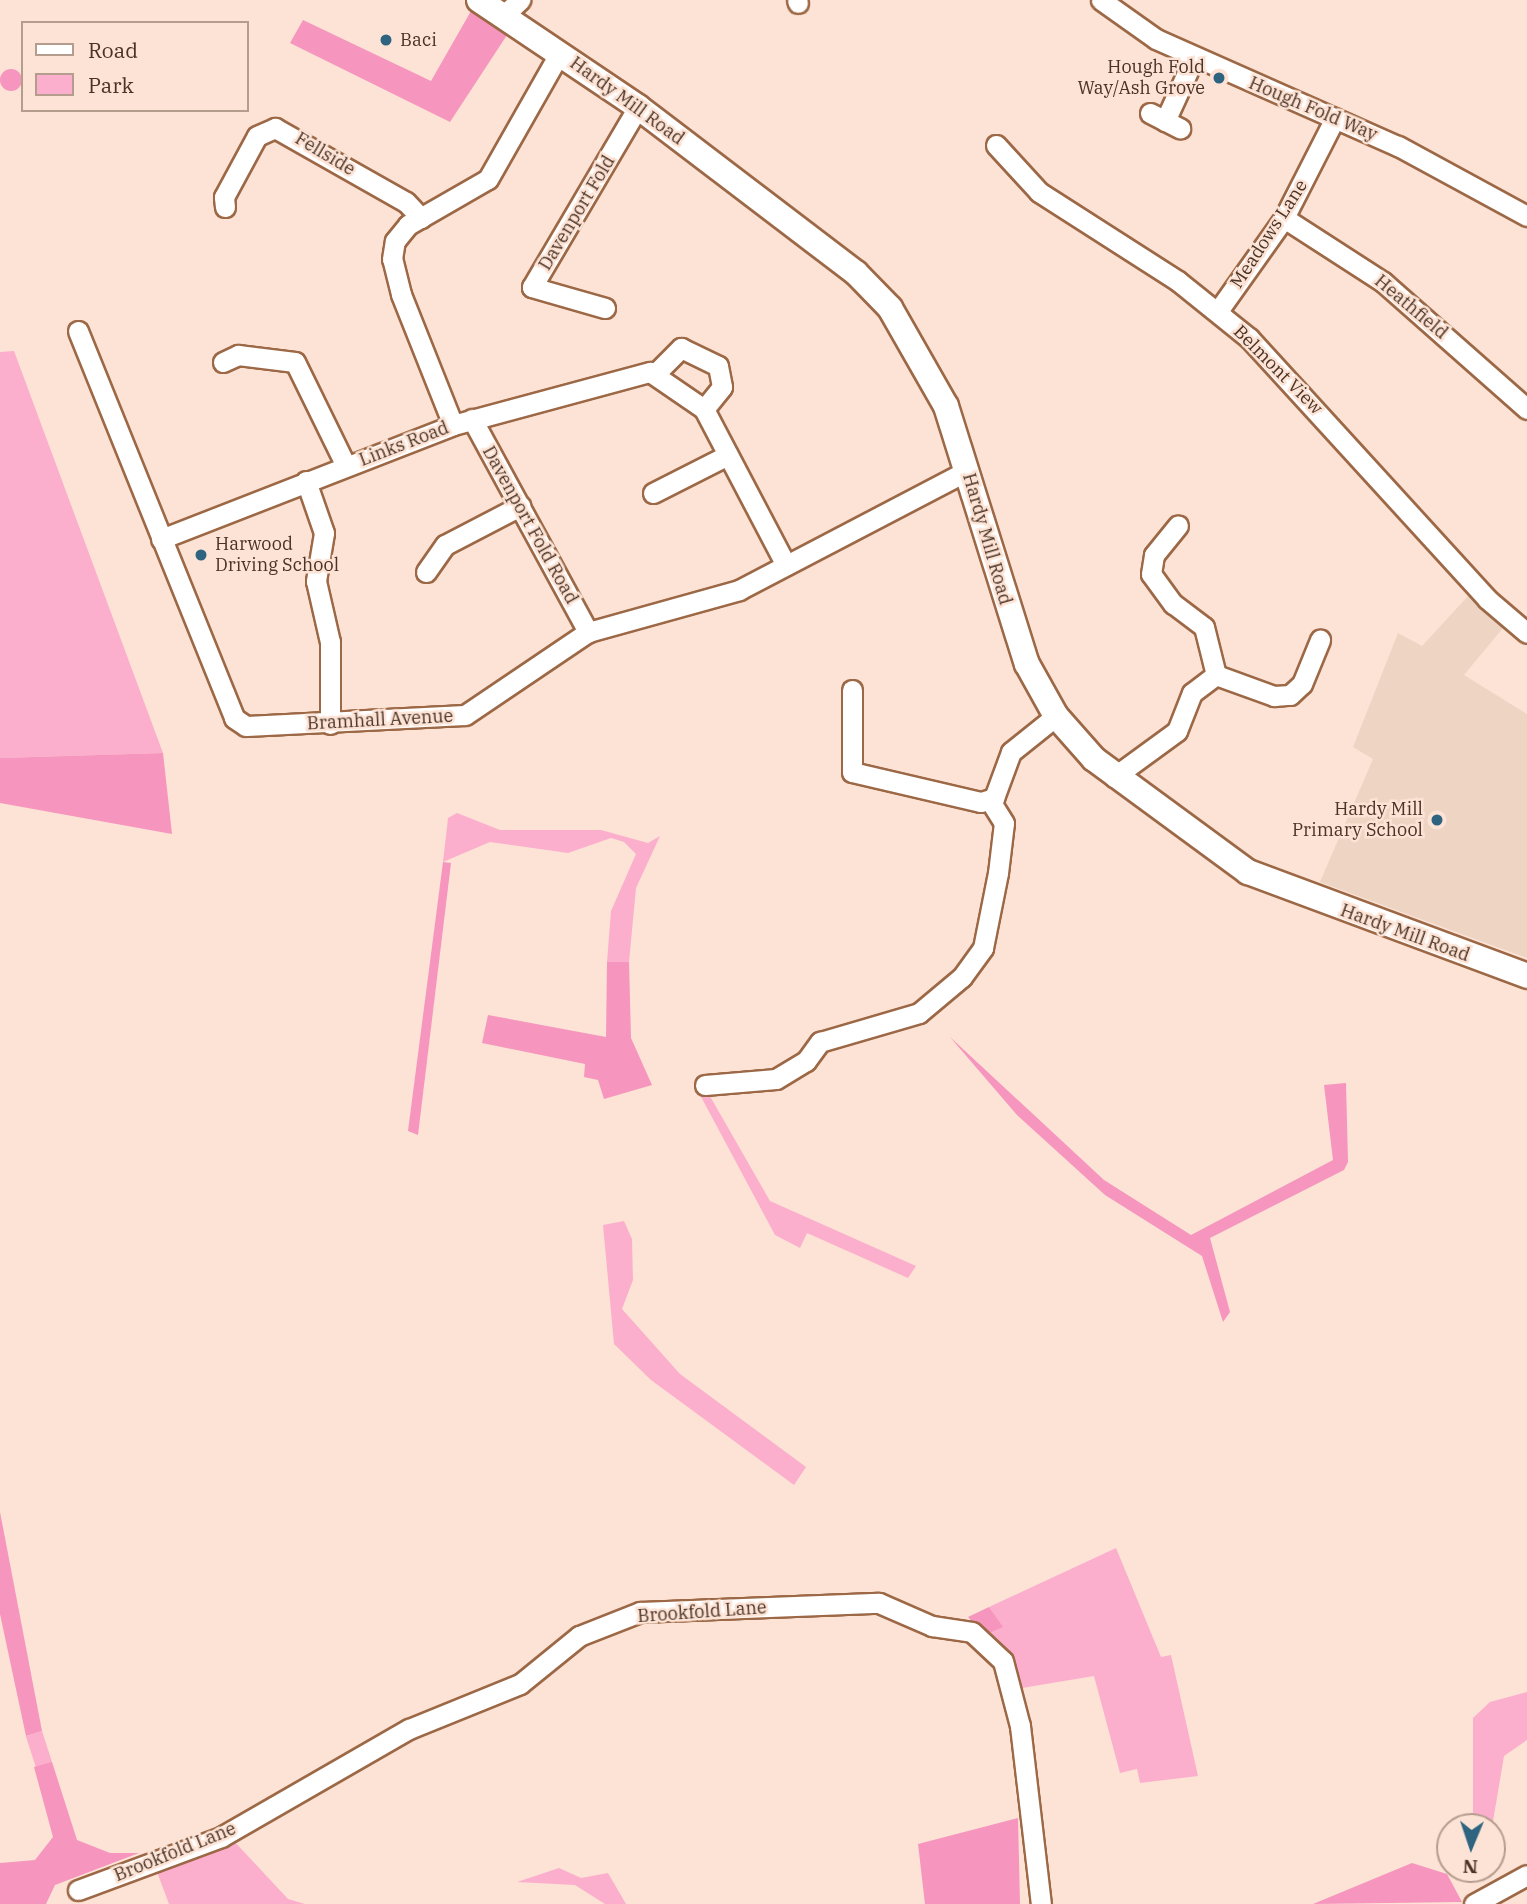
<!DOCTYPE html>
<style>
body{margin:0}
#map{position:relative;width:1527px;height:1904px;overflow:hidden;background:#fce3d5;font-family:"IBM Plex Serif",serif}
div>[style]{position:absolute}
.built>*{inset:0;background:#eed4c3}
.green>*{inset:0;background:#fbafcd;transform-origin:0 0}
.forest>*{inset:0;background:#f695be}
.round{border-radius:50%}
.roads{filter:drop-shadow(2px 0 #9c6846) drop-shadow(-2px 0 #9c6846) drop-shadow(0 2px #9c6846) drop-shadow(0 -2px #9c6846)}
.minor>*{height:19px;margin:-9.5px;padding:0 9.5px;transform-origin:9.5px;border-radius:9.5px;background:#fff}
.major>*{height:24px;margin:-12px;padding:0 12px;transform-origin:12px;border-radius:12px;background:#fff}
.dots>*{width:19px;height:19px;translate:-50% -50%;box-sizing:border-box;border:4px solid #fce3d5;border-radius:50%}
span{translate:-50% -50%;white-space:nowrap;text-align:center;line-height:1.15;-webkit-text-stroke:5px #fce3d5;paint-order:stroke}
.poi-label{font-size:18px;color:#4a3324}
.left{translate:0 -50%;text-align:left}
.right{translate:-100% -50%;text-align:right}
.street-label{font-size:18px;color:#4a3324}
.legend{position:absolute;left:21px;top:21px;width:228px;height:91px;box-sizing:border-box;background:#fce3d5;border:2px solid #b59d8e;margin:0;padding:9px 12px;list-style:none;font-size:21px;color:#4a3324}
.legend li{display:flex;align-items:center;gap:14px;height:35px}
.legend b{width:35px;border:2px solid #b59d8e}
.north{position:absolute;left:1436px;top:1813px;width:70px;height:70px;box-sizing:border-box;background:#fce3d5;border:2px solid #b59d8e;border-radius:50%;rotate:182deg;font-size:19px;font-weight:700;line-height:28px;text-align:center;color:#4a3324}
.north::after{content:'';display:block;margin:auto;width:24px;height:32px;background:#2f6480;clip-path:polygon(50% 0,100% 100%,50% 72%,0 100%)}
</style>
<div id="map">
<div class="built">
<i style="clip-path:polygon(1469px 595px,1503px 628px,1464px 675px,1527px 714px,1527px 958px,1320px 882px,1373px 759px,1353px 747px,1398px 633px,1422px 646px)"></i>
</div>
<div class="green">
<i style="clip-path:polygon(14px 351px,163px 753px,0 758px,0 352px)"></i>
<i style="clip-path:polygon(457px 813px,500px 830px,601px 830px,648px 843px,660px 836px,636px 888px,629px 962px,607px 962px,611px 911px,636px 854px,624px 842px,611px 838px,568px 853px,490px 842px,443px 862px,448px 818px)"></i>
<i style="clip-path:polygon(707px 1091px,770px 1201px,916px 1266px,908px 1278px,807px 1233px,800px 1248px,775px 1235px,699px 1093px)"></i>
<i style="clip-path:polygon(624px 1221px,632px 1239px,633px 1280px,622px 1309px,680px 1374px,806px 1467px,794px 1485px,651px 1380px,614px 1344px,603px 1225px)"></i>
<i style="clip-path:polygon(1116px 1548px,1161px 1657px,1171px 1655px,1198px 1776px,1140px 1783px,1137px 1769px,1120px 1773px,1094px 1676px,1022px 1688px,1007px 1656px,985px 1635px,1002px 1627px,989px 1607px)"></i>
<i style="clip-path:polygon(1527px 1692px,1527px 1740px,1504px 1756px,1492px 1827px,1473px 1827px,1473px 1718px,1490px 1702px)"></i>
<i style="left:42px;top:1731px;width:33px;height:17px;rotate:72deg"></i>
<i style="clip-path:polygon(233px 1840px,288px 1899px,305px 1904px,169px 1904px,157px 1872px)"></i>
<i style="clip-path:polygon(559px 1868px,581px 1878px,608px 1873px,626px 1904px,605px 1904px,575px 1885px,517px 1882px)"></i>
</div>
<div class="forest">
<i style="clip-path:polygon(471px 11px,509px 32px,450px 122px,290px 43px,303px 20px,431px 81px)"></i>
<i class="round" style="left:0;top:69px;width:22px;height:22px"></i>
<i style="clip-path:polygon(163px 753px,172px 834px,0 803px,0 758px)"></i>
<i style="clip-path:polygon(443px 862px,451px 863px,418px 1135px,408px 1131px)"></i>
<i style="clip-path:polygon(607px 962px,629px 962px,631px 1038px,652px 1085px,604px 1099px,598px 1080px,584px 1077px,585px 1064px,482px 1043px,488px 1015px,606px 1037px)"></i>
<i style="clip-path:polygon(950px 1037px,1104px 1180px,1191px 1235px,1333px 1160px,1324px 1085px,1346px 1083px,1348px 1162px,1344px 1170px,1210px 1238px,1230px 1312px,1223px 1322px,1202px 1256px,1105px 1195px,1017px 1115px)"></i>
<i style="clip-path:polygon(0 1512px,42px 1731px,26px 1736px,0 1614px)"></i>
<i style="clip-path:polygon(989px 1607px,1003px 1627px,985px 1635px,968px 1617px)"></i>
<i style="clip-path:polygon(52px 1762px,77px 1840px,110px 1853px,139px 1853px,55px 1885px,46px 1904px,0 1904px,0 1863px,35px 1860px,53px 1837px,34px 1767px)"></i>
<i style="clip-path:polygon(1018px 1818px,1020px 1904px,925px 1904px,918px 1844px)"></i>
<i style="clip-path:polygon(1412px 1863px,1447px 1874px,1462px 1902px,1313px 1904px)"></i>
</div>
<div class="roads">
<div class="minor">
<i style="left:797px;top:0;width:3px;rotate:72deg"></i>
<i style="left:1101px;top:0;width:67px;rotate:35.3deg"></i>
<i style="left:1156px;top:39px;width:265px;rotate:23.9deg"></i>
<i style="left:1398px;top:146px;width:147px;rotate:28.5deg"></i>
<i style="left:505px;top:14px;width:21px;rotate:-43deg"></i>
<i style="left:1150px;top:113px;width:34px;rotate:27deg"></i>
<i style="left:1165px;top:121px;width:69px;rotate:-65.3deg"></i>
<i style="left:996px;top:145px;width:64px;rotate:47.5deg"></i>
<i style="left:1039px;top:192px;width:165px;rotate:32.6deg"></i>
<i style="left:1178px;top:281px;width:91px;rotate:38.8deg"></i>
<i style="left:1249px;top:338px;width:353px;rotate:47.6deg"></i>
<i style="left:1487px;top:599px;width:52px;rotate:40.4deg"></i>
<i style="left:225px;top:207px;width:10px;rotate:-96deg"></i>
<i style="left:224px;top:197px;width:69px;rotate:-61.6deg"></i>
<i style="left:257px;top:136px;width:20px;rotate:-24deg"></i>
<i style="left:275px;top:128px;width:150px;rotate:29.5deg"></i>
<i style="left:406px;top:202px;width:22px;rotate:47deg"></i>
<i style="left:1284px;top:218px;width:118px;rotate:32.9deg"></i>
<i style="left:1383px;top:282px;width:192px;rotate:41.4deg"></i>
<i style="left:605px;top:308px;width:76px;rotate:-164deg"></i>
<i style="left:532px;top:287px;width:209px;rotate:-59.5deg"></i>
<i style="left:1218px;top:311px;width:114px;rotate:-54.6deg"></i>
<i style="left:1284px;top:218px;width:112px;rotate:-63deg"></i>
<i style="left:78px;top:331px;width:417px;rotate:68deg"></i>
<i style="left:234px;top:718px;width:14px;rotate:34deg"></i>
<i style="left:246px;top:726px;width:219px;rotate:-2.9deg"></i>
<i style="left:465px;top:715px;width:148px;rotate:-34deg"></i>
<i style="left:588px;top:632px;width:157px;rotate:-15.5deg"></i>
<i style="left:739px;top:590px;width:257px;rotate:-27.6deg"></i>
<i style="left:223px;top:362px;width:17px;rotate:-25deg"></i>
<i style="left:238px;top:355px;width:57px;rotate:7deg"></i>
<i style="left:295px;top:362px;width:116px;rotate:63.9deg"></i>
<i style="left:655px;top:374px;width:37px;rotate:-45deg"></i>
<i style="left:681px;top:348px;width:41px;rotate:25.9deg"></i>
<i style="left:718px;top:366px;width:21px;rotate:79deg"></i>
<i style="left:722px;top:387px;width:28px;rotate:129deg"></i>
<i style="left:472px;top:419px;width:243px;rotate:61.4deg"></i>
<i style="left:453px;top:425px;width:141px;rotate:-111.7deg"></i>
<i style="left:401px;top:294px;width:36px;rotate:-104deg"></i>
<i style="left:392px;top:259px;width:18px;rotate:-81deg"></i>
<i style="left:395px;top:241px;width:21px;rotate:-51deg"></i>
<i style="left:408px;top:225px;width:92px;rotate:-29.9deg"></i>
<i style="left:488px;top:179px;width:146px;rotate:-60.4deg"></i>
<i style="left:306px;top:481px;width:55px;rotate:70.9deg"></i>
<i style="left:324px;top:533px;width:49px;rotate:99.5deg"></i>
<i style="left:316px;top:581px;width:63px;rotate:77.1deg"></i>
<i style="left:330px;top:642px;width:82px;rotate:90deg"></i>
<i style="left:653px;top:493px;width:84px;rotate:-26.9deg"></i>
<i style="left:161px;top:539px;width:313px;rotate:-21.3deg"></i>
<i style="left:453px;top:425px;width:204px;rotate:-15.1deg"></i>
<i style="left:650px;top:372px;width:65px;rotate:34.4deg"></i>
<i style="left:704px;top:409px;width:176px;rotate:62.3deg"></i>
<i style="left:426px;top:572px;width:33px;rotate:-55deg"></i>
<i style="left:445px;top:545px;width:85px;rotate:-27.5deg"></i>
<i style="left:1216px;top:675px;width:62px;rotate:19.9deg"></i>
<i style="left:1274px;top:696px;width:16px;rotate:-4deg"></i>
<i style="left:1290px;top:695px;width:16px;rotate:-43deg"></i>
<i style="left:1302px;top:684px;width:48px;rotate:-67.8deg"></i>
<i style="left:852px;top:690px;width:82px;rotate:90deg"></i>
<i style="left:852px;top:772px;width:132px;rotate:13.1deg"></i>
<i style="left:981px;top:802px;width:14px;rotate:-17deg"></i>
<i style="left:994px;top:798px;width:49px;rotate:-69.7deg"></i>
<i style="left:1011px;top:752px;width:58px;rotate:-38.7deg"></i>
<i style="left:1114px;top:777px;width:78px;rotate:-36.1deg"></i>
<i style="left:1177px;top:731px;width:41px;rotate:-68.5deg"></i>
<i style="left:1192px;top:693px;width:30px;rotate:-37deg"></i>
<i style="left:1216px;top:675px;width:49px;rotate:-104deg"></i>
<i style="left:1204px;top:627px;width:39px;rotate:-143deg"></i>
<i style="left:1173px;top:604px;width:37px;rotate:-126deg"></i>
<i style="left:1151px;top:574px;width:19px;rotate:-81deg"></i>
<i style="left:1154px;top:555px;width:38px;rotate:-51deg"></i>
<i style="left:705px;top:1085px;width:71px;rotate:-4.8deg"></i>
<i style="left:776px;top:1079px;width:35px;rotate:-31deg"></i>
<i style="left:806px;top:1061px;width:24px;rotate:-54deg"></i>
<i style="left:820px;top:1042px;width:103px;rotate:-16.3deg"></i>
<i style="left:919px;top:1013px;width:56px;rotate:-39.9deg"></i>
<i style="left:962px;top:977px;width:36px;rotate:-54deg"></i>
<i style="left:983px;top:948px;width:76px;rotate:-78.7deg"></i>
<i style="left:998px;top:873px;width:50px;rotate:-83.2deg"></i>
<i style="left:1004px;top:823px;width:26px;rotate:-122deg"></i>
<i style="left:78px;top:1890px;width:153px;rotate:-20.3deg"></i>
<i style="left:221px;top:1837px;width:217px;rotate:-29.9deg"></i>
<i style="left:409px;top:1729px;width:120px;rotate:-22.1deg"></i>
<i style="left:520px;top:1684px;width:76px;rotate:-39.1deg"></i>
<i style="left:579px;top:1636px;width:66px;rotate:-21.5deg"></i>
<i style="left:640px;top:1612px;width:239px;rotate:-2.2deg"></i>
<i style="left:879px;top:1603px;width:58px;rotate:23.5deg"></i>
<i style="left:932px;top:1626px;width:40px;rotate:8.5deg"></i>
<i style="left:972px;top:1632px;width:42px;rotate:43.1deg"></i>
<i style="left:1003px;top:1661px;width:67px;rotate:75.3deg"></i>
<i style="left:1020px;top:1726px;width:179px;rotate:83.3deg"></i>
<i style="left:1474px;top:1904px;width:60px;rotate:-28.7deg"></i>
</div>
<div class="major">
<i style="left:479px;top:0;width:192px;rotate:33.9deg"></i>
<i style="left:638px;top:107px;width:274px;rotate:37.3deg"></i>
<i style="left:856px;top:273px;width:49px;rotate:45.8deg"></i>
<i style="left:890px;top:308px;width:113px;rotate:60.3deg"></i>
<i style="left:946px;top:406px;width:270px;rotate:72.6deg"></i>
<i style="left:1027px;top:664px;width:60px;rotate:60.9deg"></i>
<i style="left:1056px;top:716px;width:57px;rotate:48.5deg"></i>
<i style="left:1094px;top:759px;width:191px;rotate:36.3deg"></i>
<i style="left:1248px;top:872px;width:298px;rotate:20.4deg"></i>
</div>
</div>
<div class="dots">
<i style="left:386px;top:40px;background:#2f6480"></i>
<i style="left:1219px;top:78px;background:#2f6480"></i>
<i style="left:201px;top:555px;background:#2f6480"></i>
<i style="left:1437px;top:820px;background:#2f6480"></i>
</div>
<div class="poi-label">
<span class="left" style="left:400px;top:40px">Baci</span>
<span class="right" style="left:1205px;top:78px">Hough Fold<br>Way/Ash Grove</span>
<span class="left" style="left:215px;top:555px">Harwood<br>Driving School</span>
<span class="right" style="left:1423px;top:820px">Hardy Mill<br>Primary School</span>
</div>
<div class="street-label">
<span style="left:627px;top:101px;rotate:36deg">Hardy Mill Road</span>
<span style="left:1313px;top:109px;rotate:23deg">Hough Fold Way</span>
<span style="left:325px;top:154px;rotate:31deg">Fellside</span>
<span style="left:577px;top:213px;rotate:-59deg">Davenport Fold</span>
<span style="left:1269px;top:234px;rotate:-57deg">Meadows Lane</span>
<span style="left:1411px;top:307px;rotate:40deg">Heathfield</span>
<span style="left:1278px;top:370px;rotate:45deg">Belmont View</span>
<span style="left:404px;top:444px;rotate:-21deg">Links Road</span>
<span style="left:530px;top:525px;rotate:61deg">Davenport Fold Road</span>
<span style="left:987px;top:539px;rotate:74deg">Hardy Mill Road</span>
<span style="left:380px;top:720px;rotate:-3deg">Bramhall Avenue</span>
<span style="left:1405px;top:933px;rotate:20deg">Hardy Mill Road</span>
<span style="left:702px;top:1612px;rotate:-4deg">Brookfold Lane</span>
<span style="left:175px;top:1852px;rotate:-22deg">Brookfold Lane</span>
</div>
<ul class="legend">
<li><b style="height:9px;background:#fff"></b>Road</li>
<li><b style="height:19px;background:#fbafcd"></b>Park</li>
</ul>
<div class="north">N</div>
</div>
